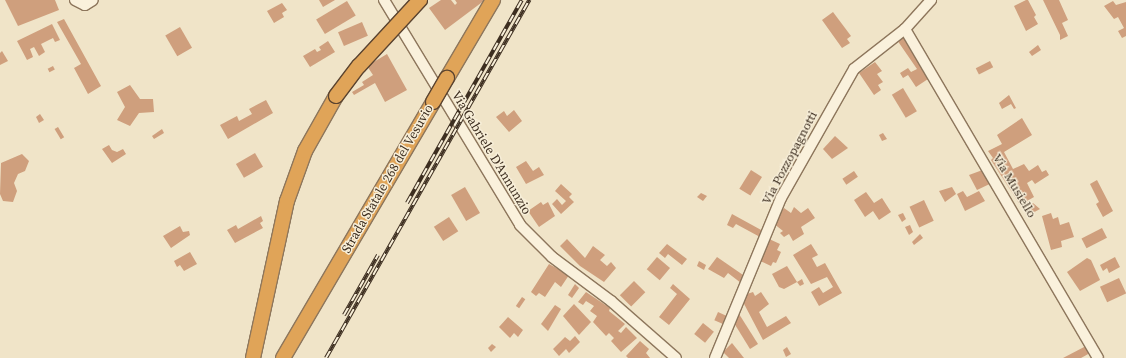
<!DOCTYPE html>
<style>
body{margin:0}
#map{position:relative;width:1126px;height:358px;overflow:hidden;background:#f0e4c8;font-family:"Source Serif 4",serif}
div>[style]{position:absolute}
.building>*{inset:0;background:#cf9f7d;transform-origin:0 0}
.roads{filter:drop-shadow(1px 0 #8d765c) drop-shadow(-1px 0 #8d765c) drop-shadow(0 1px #8d765c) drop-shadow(0 -1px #8d765c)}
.minor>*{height:10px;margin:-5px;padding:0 5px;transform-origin:5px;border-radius:5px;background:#faf1dc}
.highway>*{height:14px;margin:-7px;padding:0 7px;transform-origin:7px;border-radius:7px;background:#e0a458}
.rail>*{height:4px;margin-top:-2px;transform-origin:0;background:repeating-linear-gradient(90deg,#f7eed8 0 8px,#3d2e20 0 16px);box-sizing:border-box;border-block:1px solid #3d2e20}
.bridges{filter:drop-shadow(1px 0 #5b4430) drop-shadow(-1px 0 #5b4430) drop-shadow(0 1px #5b4430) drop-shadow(0 -1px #5b4430)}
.highway-bridge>*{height:14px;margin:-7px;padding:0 7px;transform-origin:7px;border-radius:7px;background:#e0a458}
span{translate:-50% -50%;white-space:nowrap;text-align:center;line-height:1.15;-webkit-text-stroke:3px #f7eed8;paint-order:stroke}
.street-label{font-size:13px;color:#3d2e20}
</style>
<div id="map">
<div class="building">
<i style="clip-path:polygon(5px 0,55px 0,59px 10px,18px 26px)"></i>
<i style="clip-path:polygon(319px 0,335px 0,323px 7px)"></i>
<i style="clip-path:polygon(441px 0,451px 0,455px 5px,457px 3px,455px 0,485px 0,445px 30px,429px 8px)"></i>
<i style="clip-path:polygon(1026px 0,1028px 0,1036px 15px,1034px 17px,1038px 24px,1026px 31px,1014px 6px)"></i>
<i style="clip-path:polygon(1043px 0,1059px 0,1068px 20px,1062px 23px,1068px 36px,1060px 40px,1060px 35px)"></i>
<i style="left:347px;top:1px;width:17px;height:36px;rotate:59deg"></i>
<i style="clip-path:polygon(1113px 1px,1116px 5px,1126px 2px,1126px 36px,1122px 38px,1118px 31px,1124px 28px,1118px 17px,1114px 19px,1104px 6px)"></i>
<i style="clip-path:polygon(282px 3px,287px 10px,282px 13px,284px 17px,274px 23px,267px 11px)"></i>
<i style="clip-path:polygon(833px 12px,851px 36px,847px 39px,850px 43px,842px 48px,822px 20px)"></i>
<i style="clip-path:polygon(64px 19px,101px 86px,88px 94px,74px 68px,81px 64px,57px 22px)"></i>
<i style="left:362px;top:22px;width:15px;height:26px;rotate:67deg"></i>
<i style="clip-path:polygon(52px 24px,60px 40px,55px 42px,53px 38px,41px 44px,45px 52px,39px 56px,34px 47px,30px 49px,33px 57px,27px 60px,17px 41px)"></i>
<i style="left:180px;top:27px;width:24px;height:17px;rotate:60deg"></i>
<i style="clip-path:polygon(903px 36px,922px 64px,920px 66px,928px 79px,916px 87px,908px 75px,903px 78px,900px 73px,908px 68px,911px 72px,917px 69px,897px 40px)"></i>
<i style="clip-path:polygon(328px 41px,335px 52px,310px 67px,303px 56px,315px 49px,317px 52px,321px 50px,319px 47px)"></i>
<i style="clip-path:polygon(1038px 45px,1041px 50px,1032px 56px,1029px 52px)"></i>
<i style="clip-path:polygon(2px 51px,8px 61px,0 65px,0 53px)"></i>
<i style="clip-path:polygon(387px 54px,407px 90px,385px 102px,375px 83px,354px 95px,352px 92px,364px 85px,362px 82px,373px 75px,367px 66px)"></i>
<i style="left:990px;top:61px;width:7px;height:16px;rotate:63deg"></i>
<i style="clip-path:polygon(875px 62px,882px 71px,877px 74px,883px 82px,878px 85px,881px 90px,874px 95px,859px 73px)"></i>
<i style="left:53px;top:66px;width:4px;height:6px;rotate:63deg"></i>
<i style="clip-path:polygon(130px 85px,140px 99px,153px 99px,154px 112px,139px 113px,130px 126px,117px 120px,125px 107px,117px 92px)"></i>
<i style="left:903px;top:88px;width:27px;height:13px;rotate:59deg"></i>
<i style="clip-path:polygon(1009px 95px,1016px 108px,1014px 109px,1011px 104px,1002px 109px,999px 103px)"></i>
<i style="clip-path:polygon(266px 100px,273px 113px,228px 139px,220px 125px,237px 116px,239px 121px,252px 114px,249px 109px)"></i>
<i style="clip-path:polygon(514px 110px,522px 121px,509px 132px,496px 117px,504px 111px,507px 116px)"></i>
<i style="clip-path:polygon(40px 114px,44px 120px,39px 123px,36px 117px)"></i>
<i style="clip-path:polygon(1022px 118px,1032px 135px,1004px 152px,1013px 169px,1024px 164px,1029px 171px,1038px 165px,1042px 172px,1046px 170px,1049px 175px,1035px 184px,1032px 180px,1027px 183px,1034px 197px,1027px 201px,1030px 205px,1033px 203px,1040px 209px,1027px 216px,991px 160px,993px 158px,988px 151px,1002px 144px,997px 135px)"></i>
<i style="left:58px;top:127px;width:12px;height:4px;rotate:59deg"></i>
<i style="clip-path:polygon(162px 129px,164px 133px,154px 139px,152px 136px)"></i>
<i style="clip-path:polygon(883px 133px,887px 139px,882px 141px,879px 135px)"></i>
<i style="clip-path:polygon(835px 136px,848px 148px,832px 159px,823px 149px)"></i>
<i style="clip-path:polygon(109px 145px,112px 150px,117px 152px,123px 149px,126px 154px,112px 163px,102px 149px)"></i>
<i style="left:255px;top:153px;width:16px;height:22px;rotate:60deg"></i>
<i style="clip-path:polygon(22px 154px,29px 161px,25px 171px,18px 174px,14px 183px,17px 191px,13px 202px,3px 201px,0 194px,1px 163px)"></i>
<i style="clip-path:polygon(526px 161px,533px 171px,539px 167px,544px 175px,526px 184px,516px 167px)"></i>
<i style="clip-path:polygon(988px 168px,996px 181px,977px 190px,969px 175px)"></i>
<i style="left:751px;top:170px;width:13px;height:22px;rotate:32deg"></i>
<i style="left:854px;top:171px;width:7px;height:14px;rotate:56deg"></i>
<i style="clip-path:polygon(1097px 180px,1113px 211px,1103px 217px,1096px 204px,1099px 202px,1090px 184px)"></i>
<i style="clip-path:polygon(561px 184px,572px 194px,569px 197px,574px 202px,561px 214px,552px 204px,557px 199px,562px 205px,566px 201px,555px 191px)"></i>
<i style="left:465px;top:187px;width:30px;height:16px;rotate:60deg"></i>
<i style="clip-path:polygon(952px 187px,956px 194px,945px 202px,939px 191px)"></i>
<i style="clip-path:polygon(963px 191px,967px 197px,979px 191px,985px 201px,965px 211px,957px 194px)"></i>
<i style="clip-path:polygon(866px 192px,874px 203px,882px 198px,891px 212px,879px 220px,873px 211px,865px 217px,854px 200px)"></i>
<i style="clip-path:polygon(701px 193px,707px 196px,703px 201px,697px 197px)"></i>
<i style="left:924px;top:200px;width:23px;height:16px;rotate:65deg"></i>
<i style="clip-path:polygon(541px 202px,543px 205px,548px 202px,555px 216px,539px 227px,528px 211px)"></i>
<i style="clip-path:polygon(794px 207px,801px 213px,808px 208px,815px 218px,801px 227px,804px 234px,793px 241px,789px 234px,784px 237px,780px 233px,783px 231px,773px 223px,784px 208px,791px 213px)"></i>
<i style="clip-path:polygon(903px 213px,906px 219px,902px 222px,898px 215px)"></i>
<i style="clip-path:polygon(1051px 213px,1053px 219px,1058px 217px,1060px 225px,1069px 222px,1074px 237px,1061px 241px,1062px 247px,1051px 250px,1042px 216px)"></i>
<i style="clip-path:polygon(732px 214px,763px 231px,760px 237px,736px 224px,733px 228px,727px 225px)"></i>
<i style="clip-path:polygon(261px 216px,263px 221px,260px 223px,263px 228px,235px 243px,227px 230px,236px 225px,238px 229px)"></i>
<i style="left:449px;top:217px;width:17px;height:18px;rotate:57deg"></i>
<i style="clip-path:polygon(910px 225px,913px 232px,909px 235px,905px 227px)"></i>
<i style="clip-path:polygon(180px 226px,183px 232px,189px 231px,190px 235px,171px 248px,163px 236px)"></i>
<i style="left:1102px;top:228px;width:11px;height:23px;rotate:63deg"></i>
<i style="clip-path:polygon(920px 234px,923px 238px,914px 245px,912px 242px)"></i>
<i style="clip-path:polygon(767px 238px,780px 244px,777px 250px,781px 252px,776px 263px,773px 262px,771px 266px,758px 260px)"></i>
<i style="clip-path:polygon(567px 239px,585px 258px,593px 246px,605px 255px,600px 260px,607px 266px,611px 262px,616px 268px,604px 282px,580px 266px,560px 246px)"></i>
<i style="clip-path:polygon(667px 244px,687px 259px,682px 265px,668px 254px,665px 258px,659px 253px)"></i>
<i style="clip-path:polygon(811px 244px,818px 255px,812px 258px,817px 267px,825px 263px,842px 293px,819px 306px,811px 292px,819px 287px,823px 293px,833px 287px,827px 277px,811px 284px,793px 255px)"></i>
<i style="clip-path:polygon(190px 252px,197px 264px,184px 271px,180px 265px,177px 267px,174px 261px)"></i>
<i style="left:657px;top:257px;width:17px;height:16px;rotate:40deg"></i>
<i style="clip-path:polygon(717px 257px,746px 277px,741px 283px,728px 273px,724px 278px,708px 269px)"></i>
<i style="clip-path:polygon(1115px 257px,1120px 267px,1109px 273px,1107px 268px,1103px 271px,1100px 265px)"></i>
<i style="clip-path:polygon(1087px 258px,1091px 260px,1100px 280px,1080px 291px,1067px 272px)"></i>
<i style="clip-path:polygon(699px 261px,706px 265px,704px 270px,697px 266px)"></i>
<i style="clip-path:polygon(549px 264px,569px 275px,561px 287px,555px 282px,545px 297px,539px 293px,536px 296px,531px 292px)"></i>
<i style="clip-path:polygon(787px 266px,797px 282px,802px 279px,804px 284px,800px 286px,797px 282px,784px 289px,779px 287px,772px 274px)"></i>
<i style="left:1119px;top:278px;width:17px;height:21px;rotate:65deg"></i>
<i style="left:634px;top:281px;width:16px;height:20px;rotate:45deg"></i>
<i style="clip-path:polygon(575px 284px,579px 288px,572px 298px,568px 295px)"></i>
<i style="clip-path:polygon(673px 284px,690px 299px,669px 325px,659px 317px,677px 294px,670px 288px)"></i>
<i style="clip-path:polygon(586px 292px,610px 308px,609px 311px,625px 324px,618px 331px,621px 333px,626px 327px,637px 338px,621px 352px,611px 341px,614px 338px,609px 333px,606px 336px,593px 322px,597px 316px,590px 311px,594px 306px,586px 301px,583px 305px,578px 302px)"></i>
<i style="clip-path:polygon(753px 292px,755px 296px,761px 292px,769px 304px,759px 312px,767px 327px,786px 316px,791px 323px,763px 340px,742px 300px,747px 294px)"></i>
<i style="left:522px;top:297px;width:4px;height:11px;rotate:34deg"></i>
<i style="clip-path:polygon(574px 304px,591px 322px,579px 335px,563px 316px)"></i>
<i style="clip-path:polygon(555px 305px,561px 309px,548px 331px,541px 324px)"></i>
<i style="left:718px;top:312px;width:12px;height:9px;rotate:24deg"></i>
<i style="clip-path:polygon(739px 314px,758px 344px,750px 349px,734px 323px)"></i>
<i style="clip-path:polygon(508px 317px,523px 330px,518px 337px,514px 333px,510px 338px,499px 327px)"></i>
<i style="left:703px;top:323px;width:14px;height:14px;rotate:39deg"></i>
<i style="clip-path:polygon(575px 336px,580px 342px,569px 353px,566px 349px,559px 356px,553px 349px,565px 337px,570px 341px)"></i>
<i style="clip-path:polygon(640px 341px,649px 349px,646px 353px,650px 358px,628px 358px,626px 356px)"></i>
<i style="clip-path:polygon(732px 343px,744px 358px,729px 358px,723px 352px)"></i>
<i style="clip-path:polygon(492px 344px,496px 347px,491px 352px,488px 348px)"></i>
<i style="clip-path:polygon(1086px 346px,1090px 353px,1081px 358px,1063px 358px)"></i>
<i style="clip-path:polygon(787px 347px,791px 354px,786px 357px,783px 350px)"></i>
</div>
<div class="roads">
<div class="minor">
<i style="left:75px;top:0;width:11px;rotate:27deg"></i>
<i style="left:85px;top:5px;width:9px;rotate:-32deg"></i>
<i style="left:384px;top:0;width:263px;rotate:58.8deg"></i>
<i style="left:520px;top:225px;width:45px;rotate:45deg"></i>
<i style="left:552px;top:257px;width:74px;rotate:36.7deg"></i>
<i style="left:611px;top:301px;width:86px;rotate:41.2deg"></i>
<i style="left:905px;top:29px;width:381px;rotate:59.6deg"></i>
<i style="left:715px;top:358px;width:173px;rotate:-67.6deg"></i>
<i style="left:781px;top:198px;width:148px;rotate:-60.5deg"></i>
<i style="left:854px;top:69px;width:65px;rotate:-38.1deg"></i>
<i style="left:905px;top:29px;width:39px;rotate:-48deg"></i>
</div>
<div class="highway">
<i style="left:447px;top:78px;width:91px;rotate:-59.5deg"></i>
<i style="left:253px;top:358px;width:161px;rotate:-77.8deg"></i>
<i style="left:287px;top:201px;width:53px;rotate:-70.2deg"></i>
<i style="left:305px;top:151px;width:63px;rotate:-60.6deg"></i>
<i style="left:283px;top:358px;width:297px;rotate:-59.6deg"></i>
</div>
</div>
<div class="rail">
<i style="left:407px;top:203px;width:233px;rotate:-60.5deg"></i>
<i style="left:344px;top:315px;width:69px;rotate:-60.5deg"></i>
<i style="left:326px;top:358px;width:412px;rotate:-60.4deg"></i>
</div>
<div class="bridges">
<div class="highway-bridge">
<i style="left:336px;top:96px;width:38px;rotate:-53deg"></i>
<i style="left:359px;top:66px;width:90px;rotate:-47.3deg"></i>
<i style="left:433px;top:102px;width:28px;rotate:-60deg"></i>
</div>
</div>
<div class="street-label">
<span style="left:491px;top:153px;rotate:59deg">Via Gabriele D'Annunzio</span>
<span style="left:790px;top:158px;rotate:-62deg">Via Pozzopagnotti</span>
<span style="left:388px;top:179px;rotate:-60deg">Strada Statale 268 del Vesuvio</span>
<span style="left:1014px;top:186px;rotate:59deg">Via Musiello</span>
</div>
</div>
